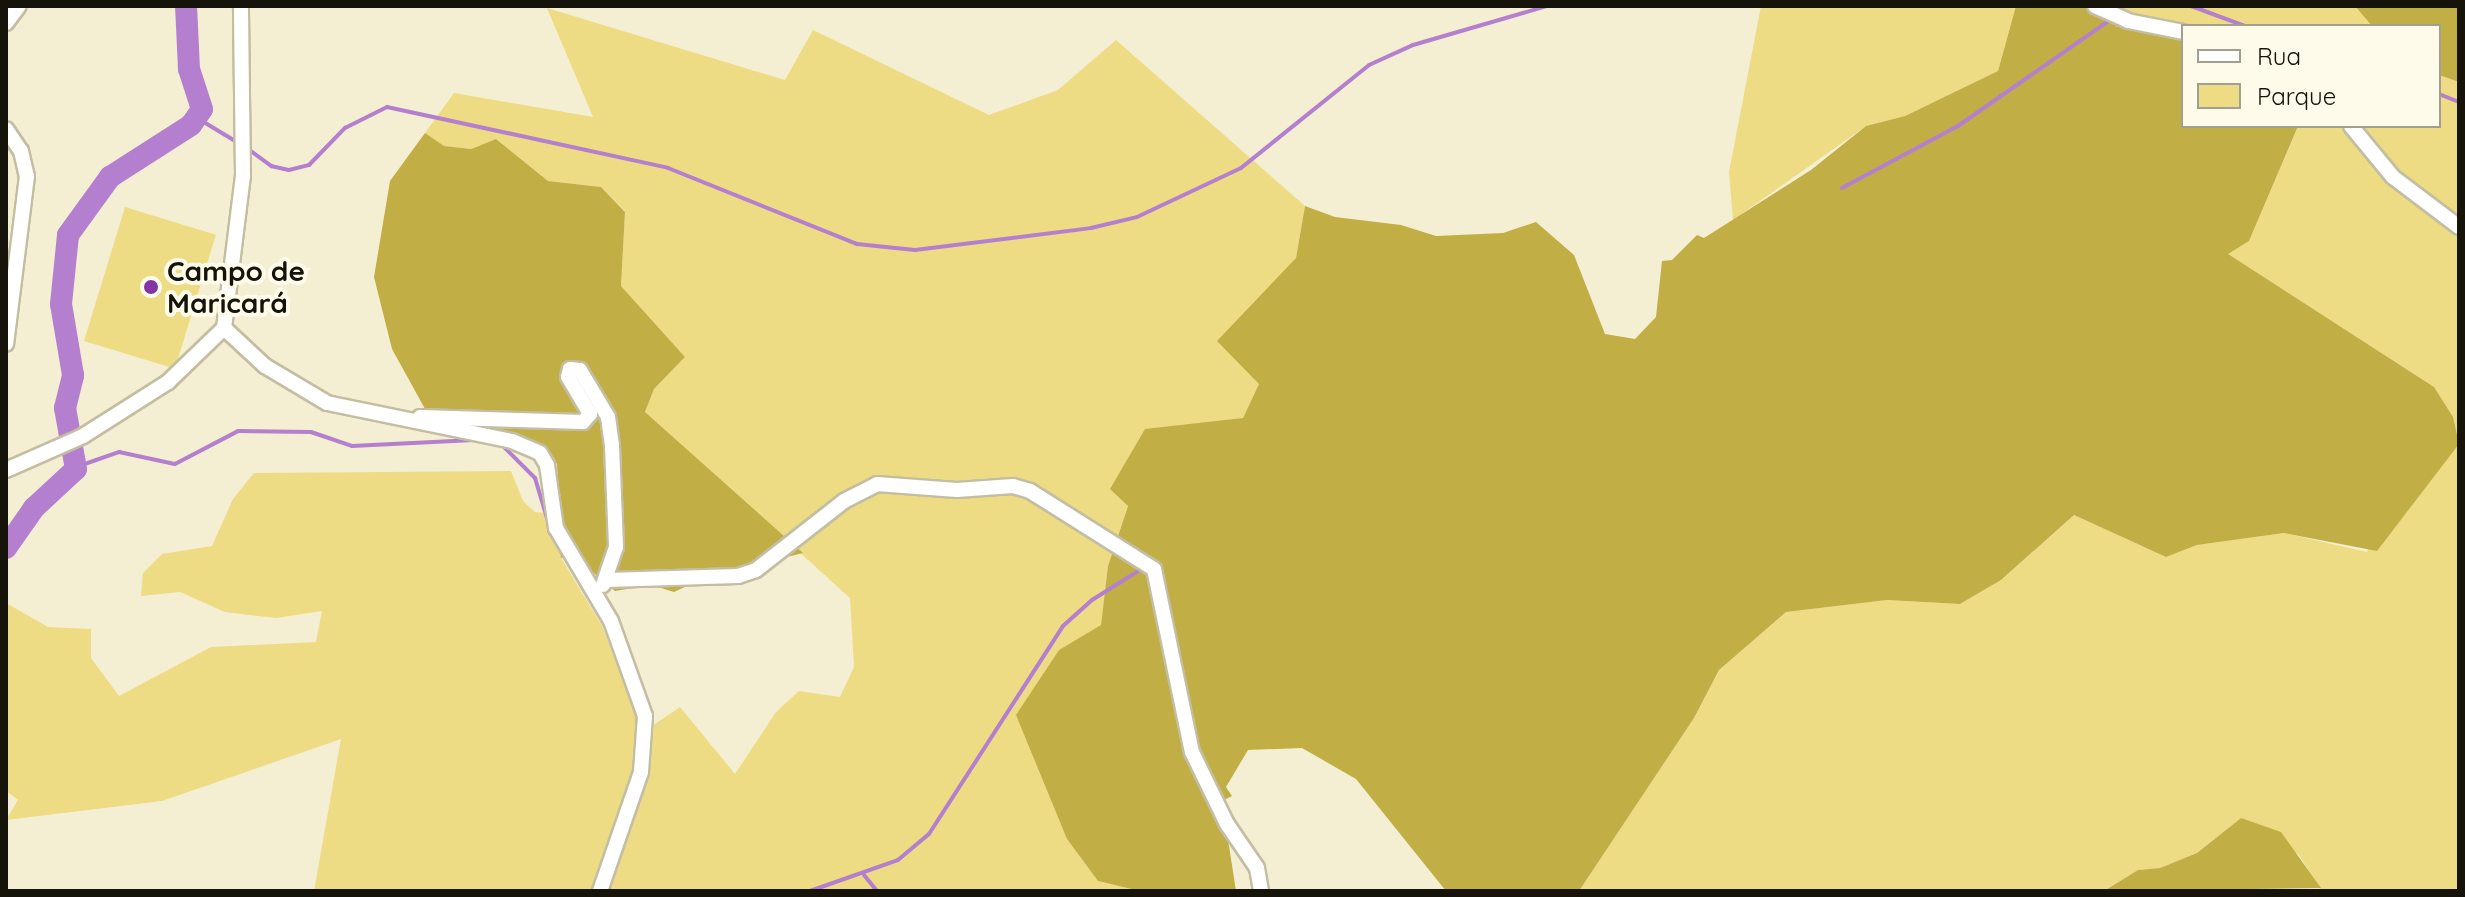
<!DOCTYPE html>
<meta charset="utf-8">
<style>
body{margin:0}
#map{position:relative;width:2465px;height:897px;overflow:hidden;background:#f4efd2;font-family:Quicksand,sans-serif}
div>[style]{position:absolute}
.green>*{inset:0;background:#eddc84;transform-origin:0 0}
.forest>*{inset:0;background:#c1ae45}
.stream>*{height:4px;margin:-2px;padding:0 2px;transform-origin:2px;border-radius:2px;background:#b47fce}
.river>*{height:22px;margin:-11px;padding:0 11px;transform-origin:11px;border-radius:11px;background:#b47fce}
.roads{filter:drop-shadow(2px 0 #c3bea2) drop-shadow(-2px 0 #c3bea2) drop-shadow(0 2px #c3bea2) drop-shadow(0 -2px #c3bea2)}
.minor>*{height:14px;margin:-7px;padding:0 7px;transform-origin:7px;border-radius:7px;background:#fff}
.dots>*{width:22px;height:22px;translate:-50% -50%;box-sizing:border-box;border:4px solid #fefbea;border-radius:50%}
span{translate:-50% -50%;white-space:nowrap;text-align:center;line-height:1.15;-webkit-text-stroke:8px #fefbea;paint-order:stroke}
.poi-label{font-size:28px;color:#16140a;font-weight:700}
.left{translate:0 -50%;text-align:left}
.frame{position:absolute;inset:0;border:8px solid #16140a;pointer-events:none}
.legend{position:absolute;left:2181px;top:24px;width:260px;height:104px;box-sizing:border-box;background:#fefbea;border:2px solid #a19f90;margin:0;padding:10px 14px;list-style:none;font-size:24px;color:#16140a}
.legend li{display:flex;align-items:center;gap:16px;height:40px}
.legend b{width:40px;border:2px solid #a19f90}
</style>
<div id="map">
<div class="green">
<i style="clip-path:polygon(1761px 6px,2016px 6px,1998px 71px,1905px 116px,1866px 126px,1733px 220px,1729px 172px)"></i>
<i style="clip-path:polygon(2102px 6px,2355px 6px,2372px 26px,2183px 26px,2183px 41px,2117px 27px)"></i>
<i style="clip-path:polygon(547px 8px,785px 80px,813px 30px,989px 115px,1058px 90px,1116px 40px,1305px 206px,1296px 258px,1253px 306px,1259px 384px,1243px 418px,1205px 424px,1128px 505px,1108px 566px,1101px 626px,1059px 650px,1067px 839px,1098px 881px,1140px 891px,314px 891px,341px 739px,162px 801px,6px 820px,18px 800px,6px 791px,6px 603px,48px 627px,91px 629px,91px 658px,119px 696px,211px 647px,316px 642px,322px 611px,276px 618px,225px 612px,180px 592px,141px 596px,143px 573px,162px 554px,212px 546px,233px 499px,254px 473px,511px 471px,523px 501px,535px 512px,554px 514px,561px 558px,602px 626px,643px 732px,680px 707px,735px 774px,776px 712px,799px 691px,840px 697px,854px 667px,850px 598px,645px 412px,654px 389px,685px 357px,621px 286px,625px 211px,601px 187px,548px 181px,496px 139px,471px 149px,443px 146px,425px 133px,454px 93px,593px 117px)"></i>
<i style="clip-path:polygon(2439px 75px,2459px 82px,2459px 891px,2317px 891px,2320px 888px,2299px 855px,2241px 818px,2197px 853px,2160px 868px,2138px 870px,2104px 891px,1579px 891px,1694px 718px,1719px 670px,1786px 612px,1887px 600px,1960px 604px,2001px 580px,2074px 515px,2166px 557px,2197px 545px,2284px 533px,2367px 552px,2434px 387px,2227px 254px,2249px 241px,2298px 126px,2439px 126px)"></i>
<i style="left:125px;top:207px;width:95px;height:140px;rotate:17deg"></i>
</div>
<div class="forest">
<i style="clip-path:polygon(2016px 6px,2102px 6px,2117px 27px,2128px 23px,2183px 41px,2183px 126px,2298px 126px,2249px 241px,2228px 254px,2434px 387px,2453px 417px,2459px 444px,2377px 551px,2284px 533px,2197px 545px,2166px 557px,2074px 515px,2001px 580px,1960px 604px,1887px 600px,1786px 612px,1719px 670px,1694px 718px,1579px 891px,1446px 891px,1356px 779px,1302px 748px,1248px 750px,1226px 787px,1232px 796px,1222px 801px,1236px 891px,1140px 891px,1098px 881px,1067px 839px,1016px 715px,1059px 650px,1101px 625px,1108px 566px,1128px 506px,1110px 489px,1145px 429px,1243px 418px,1259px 384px,1217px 341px,1296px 258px,1305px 206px,1335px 217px,1401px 225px,1436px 236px,1503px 233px,1536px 222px,1574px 255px,1605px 334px,1635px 339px,1656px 317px,1662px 261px,1672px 260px,1697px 235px,1704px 238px,1811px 170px,1866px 126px,1905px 116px,1998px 71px)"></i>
<i style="clip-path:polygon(2355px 6px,2459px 6px,2459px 82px,2439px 75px,2439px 26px,2372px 26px)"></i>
<i style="clip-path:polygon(425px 133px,444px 146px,471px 149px,496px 139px,548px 181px,601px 187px,625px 212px,621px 286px,685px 357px,654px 389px,645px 412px,803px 553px,706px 577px,674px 592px,651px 585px,615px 591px,572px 555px,561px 558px,554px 514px,559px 502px,557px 464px,541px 447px,430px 418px,392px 349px,374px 277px,390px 181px)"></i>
<i style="clip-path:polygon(2241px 818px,2281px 832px,2321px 888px,2104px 891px,2138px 870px,2160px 868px,2197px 853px)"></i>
</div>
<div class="stream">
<i style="left:2191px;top:6px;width:58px;rotate:20.3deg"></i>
<i style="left:2439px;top:94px;width:22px;rotate:22deg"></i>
<i style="left:197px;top:118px;width:47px;rotate:31deg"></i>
<i style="left:248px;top:149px;width:29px;rotate:36deg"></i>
<i style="left:271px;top:166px;width:18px;rotate:13deg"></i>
<i style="left:289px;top:170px;width:21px;rotate:-14deg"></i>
<i style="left:309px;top:165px;width:52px;rotate:-45.8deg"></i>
<i style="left:345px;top:128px;width:47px;rotate:-26.6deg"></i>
<i style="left:387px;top:107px;width:288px;rotate:12.2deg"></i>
<i style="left:668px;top:168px;width:204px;rotate:21.9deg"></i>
<i style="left:857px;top:244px;width:58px;rotate:5.9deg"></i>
<i style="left:915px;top:250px;width:177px;rotate:-7.1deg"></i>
<i style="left:1091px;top:228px;width:47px;rotate:-13.4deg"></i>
<i style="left:1137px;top:217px;width:115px;rotate:-25.2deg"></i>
<i style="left:1241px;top:168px;width:164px;rotate:-38.8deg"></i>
<i style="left:1369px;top:65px;width:48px;rotate:-24.4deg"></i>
<i style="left:1413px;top:45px;width:140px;rotate:-16.2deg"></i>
<i style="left:1842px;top:188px;width:132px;rotate:-28.1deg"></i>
<i style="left:1958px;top:126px;width:189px;rotate:-34.9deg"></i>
<i style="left:502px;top:445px;width:47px;rotate:45deg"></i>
<i style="left:535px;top:478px;width:52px;rotate:73.3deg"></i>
<i style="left:76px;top:467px;width:46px;rotate:-19.2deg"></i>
<i style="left:119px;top:452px;width:57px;rotate:12.1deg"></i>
<i style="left:175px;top:464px;width:71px;rotate:-27.6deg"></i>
<i style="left:238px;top:431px;width:73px;rotate:0.8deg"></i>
<i style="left:311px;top:432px;width:43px;rotate:18.9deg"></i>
<i style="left:352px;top:446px;width:122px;rotate:-2.8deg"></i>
<i style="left:6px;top:543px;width:4px;rotate:63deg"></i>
<i style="left:864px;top:875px;width:21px;rotate:51deg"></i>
<i style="left:810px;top:891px;width:93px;rotate:-19.4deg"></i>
<i style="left:898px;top:860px;width:40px;rotate:-40deg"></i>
<i style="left:929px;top:834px;width:247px;rotate:-57.2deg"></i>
<i style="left:1063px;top:626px;width:39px;rotate:-42deg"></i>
<i style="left:1092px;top:600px;width:60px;rotate:-32.1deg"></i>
</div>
<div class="river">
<i style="left:6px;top:548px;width:49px;rotate:-55deg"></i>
<i style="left:34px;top:508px;width:57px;rotate:-42.9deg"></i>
<i style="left:76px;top:469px;width:62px;rotate:-100.2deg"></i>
<i style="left:65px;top:408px;width:34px;rotate:-76deg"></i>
<i style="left:73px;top:375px;width:72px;rotate:-99.6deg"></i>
<i style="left:61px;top:304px;width:69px;rotate:-84.2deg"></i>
<i style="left:68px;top:235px;width:72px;rotate:-54.1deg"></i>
<i style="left:110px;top:177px;width:96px;rotate:-32.7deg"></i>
<i style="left:191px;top:125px;width:19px;rotate:-55deg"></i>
<i style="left:202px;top:109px;width:42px;rotate:-108deg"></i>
<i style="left:189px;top:69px;width:63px;rotate:-92.7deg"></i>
</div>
<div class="roads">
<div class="minor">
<i style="left:2095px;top:6px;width:36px;rotate:24deg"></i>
<i style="left:2128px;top:21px;width:56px;rotate:11.3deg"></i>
<i style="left:6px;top:23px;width:21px;rotate:-53deg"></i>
<i style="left:2351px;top:126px;width:66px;rotate:50.5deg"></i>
<i style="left:2393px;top:177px;width:83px;rotate:37.1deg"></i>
<i style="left:6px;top:129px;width:27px;rotate:56deg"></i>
<i style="left:21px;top:151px;width:26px;rotate:77deg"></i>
<i style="left:27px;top:176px;width:169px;rotate:97.1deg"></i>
<i style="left:224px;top:328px;width:56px;rotate:42.8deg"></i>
<i style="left:265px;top:366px;width:72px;rotate:30.8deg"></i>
<i style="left:327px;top:403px;width:189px;rotate:11.6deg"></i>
<i style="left:512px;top:441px;width:30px;rotate:23deg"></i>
<i style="left:540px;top:453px;width:14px;rotate:60deg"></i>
<i style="left:547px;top:465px;width:64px;rotate:81.9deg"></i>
<i style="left:556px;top:528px;width:108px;rotate:59.4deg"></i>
<i style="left:611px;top:621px;width:101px;rotate:70.3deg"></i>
<i style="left:645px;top:716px;width:56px;rotate:94.1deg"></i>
<i style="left:641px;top:772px;width:126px;rotate:109deg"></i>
<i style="left:224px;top:328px;width:153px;rotate:-82.9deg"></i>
<i style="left:243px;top:176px;width:170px;rotate:-90.7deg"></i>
<i style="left:420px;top:417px;width:163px;rotate:1.8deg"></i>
<i style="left:583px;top:422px;width:11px;rotate:-49deg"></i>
<i style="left:590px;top:414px;width:43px;rotate:-120.7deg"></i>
<i style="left:568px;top:377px;width:8px;rotate:-76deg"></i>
<i style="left:570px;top:369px;width:10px;rotate:6deg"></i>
<i style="left:580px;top:370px;width:55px;rotate:59.2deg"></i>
<i style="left:608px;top:417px;width:29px;rotate:82deg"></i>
<i style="left:612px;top:446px;width:101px;rotate:87.7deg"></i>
<i style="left:616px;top:547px;width:40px;rotate:108.9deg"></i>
<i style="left:6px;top:470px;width:84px;rotate:-23.8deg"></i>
<i style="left:83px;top:436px;width:101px;rotate:-32.4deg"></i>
<i style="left:168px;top:382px;width:78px;rotate:-44deg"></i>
<i style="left:607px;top:580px;width:131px;rotate:-1.7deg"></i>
<i style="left:738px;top:576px;width:19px;rotate:-18deg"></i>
<i style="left:756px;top:570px;width:112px;rotate:-38.1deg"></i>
<i style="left:844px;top:501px;width:37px;rotate:-27deg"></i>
<i style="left:877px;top:484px;width:80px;rotate:4.3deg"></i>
<i style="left:957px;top:490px;width:56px;rotate:-4.1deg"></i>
<i style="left:1013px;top:486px;width:18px;rotate:16deg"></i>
<i style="left:1030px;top:491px;width:146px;rotate:32.2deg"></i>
<i style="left:1154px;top:569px;width:187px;rotate:78.3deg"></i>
<i style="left:1192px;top:752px;width:80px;rotate:64.1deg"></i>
<i style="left:1227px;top:824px;width:53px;rotate:55.7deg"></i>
<i style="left:1257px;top:868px;width:23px;rotate:80deg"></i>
</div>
</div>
<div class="dots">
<i style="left:151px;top:287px;background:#8334a5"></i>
</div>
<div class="poi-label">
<span class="left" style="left:167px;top:287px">Campo de<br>Maricará</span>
</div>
<div class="frame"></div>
<ul class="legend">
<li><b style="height:10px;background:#fff"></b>Rua</li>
<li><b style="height:22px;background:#eddc84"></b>Parque</li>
</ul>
</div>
